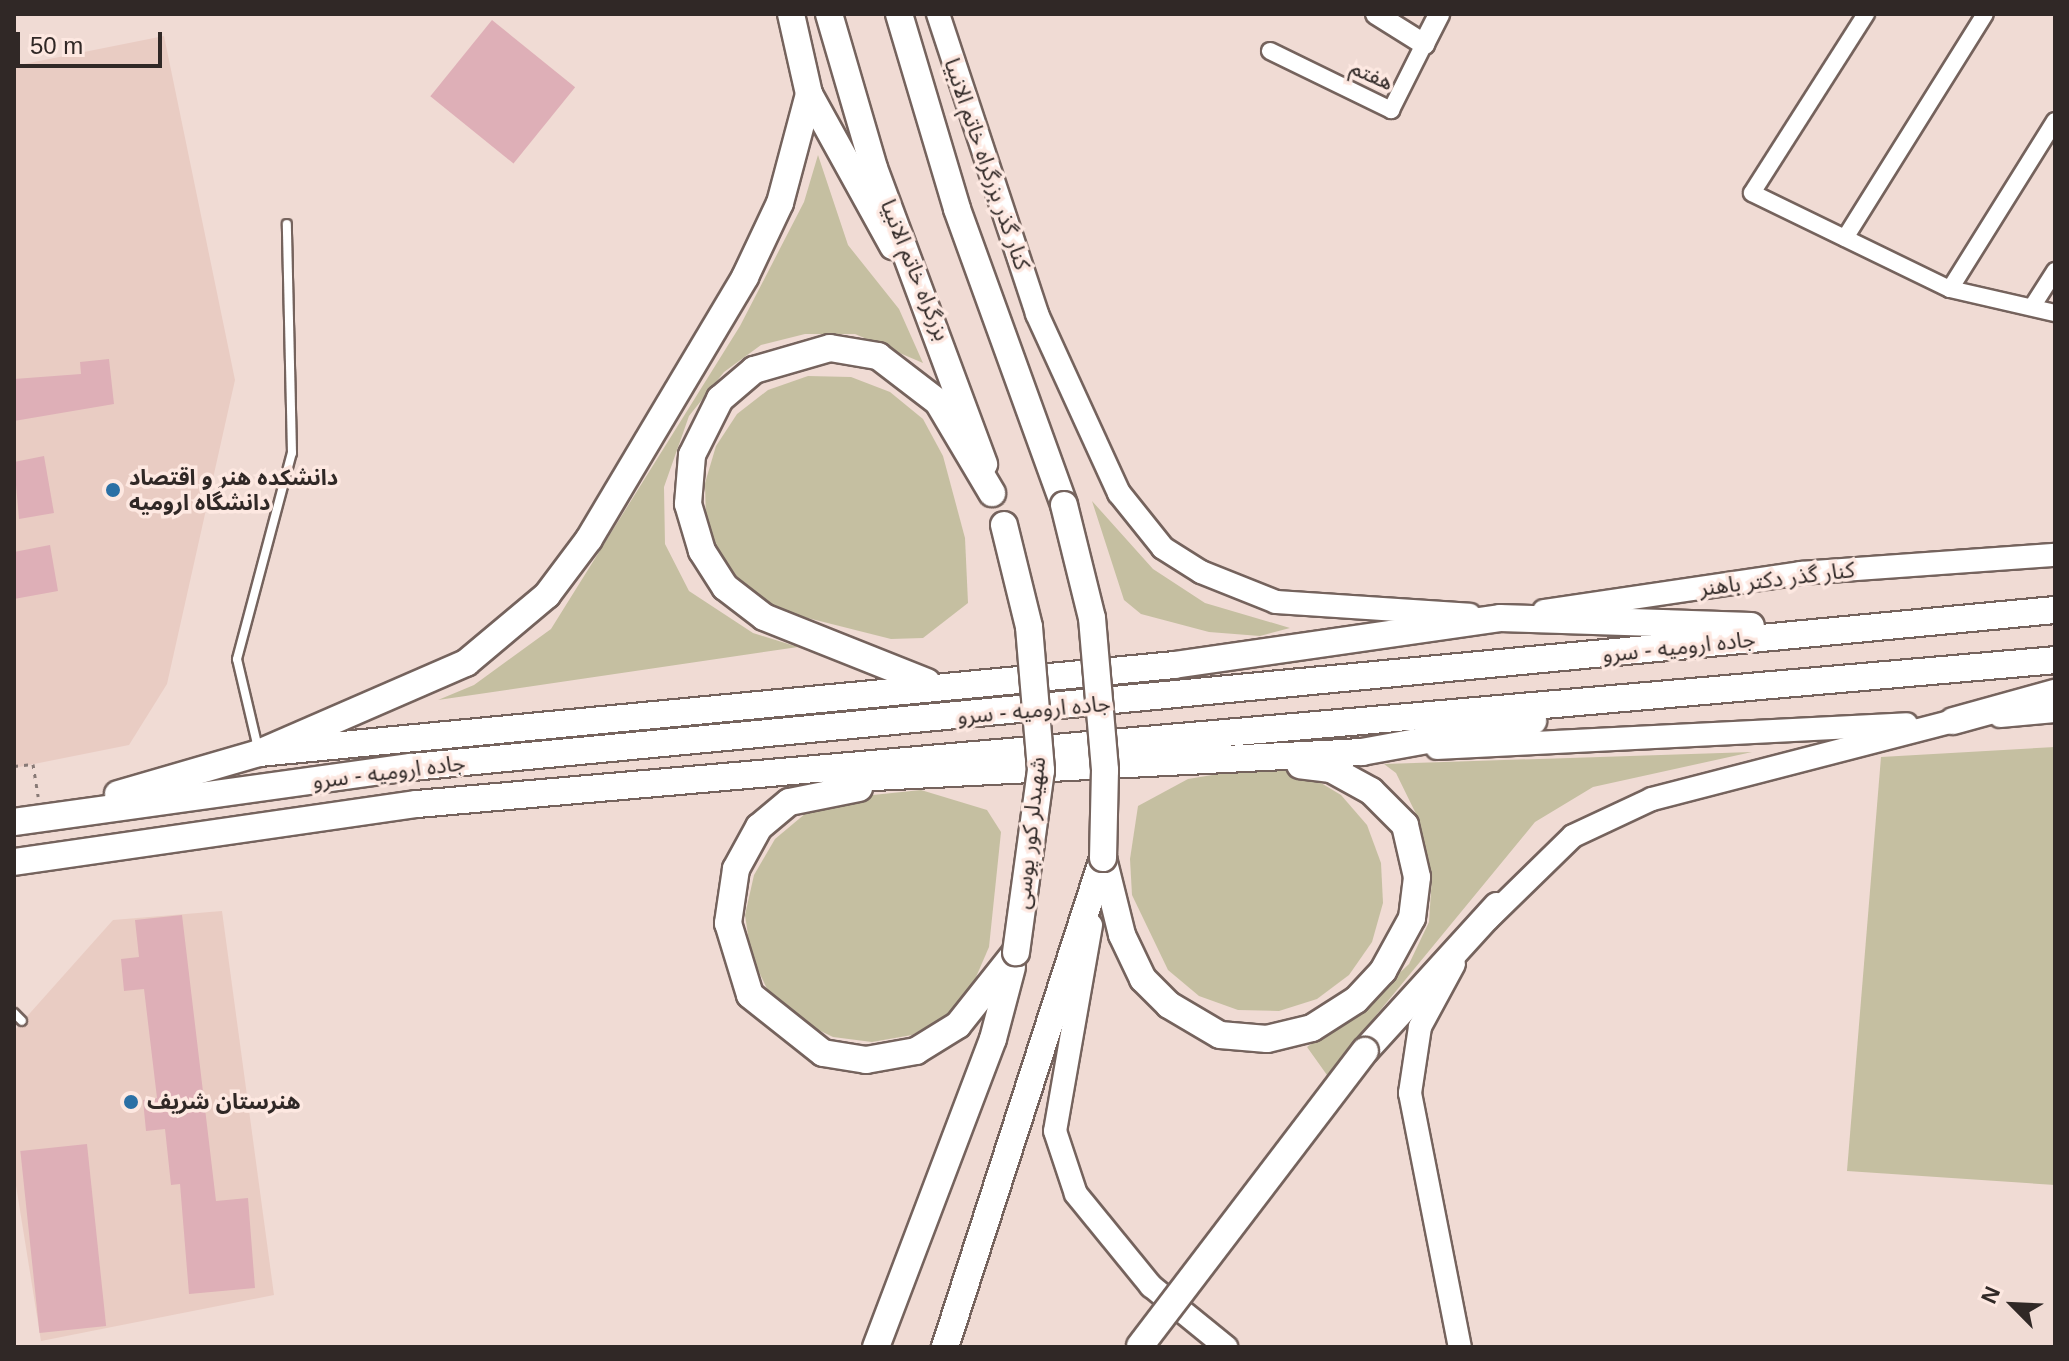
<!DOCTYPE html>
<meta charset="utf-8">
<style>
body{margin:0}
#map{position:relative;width:2069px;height:1361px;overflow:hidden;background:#f0dbd4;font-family:Arial,"Noto Sans Arabic",sans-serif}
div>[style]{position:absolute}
.built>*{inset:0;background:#e9ccc3}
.green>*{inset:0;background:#c5bfa1}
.building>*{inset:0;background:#deafb7;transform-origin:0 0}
.path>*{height:3px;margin-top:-1.5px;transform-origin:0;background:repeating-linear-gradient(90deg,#887a76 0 4px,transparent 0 10px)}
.roads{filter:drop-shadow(2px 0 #75635d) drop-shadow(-2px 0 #75635d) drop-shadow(0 2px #75635d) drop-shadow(0 -2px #75635d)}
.service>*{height:8px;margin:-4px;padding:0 4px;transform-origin:4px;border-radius:4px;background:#fff}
.minor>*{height:16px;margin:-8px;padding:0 8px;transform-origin:8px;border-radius:8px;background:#fff}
.tertiary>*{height:20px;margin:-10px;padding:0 10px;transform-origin:10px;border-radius:10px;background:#fff}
.secondary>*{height:22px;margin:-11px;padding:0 11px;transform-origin:11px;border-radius:11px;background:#fff}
.trunk>*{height:26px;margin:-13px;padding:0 13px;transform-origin:13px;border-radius:13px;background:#fff}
.bridges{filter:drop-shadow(2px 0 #75635d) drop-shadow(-2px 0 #75635d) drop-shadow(0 2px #75635d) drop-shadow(0 -2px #75635d)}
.trunk-bridge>*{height:26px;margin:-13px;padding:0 13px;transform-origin:13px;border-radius:13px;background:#fff}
.dots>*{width:22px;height:22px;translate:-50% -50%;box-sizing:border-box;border:4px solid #fde8e1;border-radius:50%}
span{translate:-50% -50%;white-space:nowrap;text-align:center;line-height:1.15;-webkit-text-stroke:7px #fde8e1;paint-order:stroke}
.street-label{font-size:22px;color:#302826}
.poi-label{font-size:22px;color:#302826;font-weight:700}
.left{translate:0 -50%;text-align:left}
.frame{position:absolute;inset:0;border:16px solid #302826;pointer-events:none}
.north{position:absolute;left:1973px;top:1265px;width:80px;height:80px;-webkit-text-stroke:6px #fde8e1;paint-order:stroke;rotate:294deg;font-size:22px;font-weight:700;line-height:32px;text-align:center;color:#302826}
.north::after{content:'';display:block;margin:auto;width:28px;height:36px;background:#302826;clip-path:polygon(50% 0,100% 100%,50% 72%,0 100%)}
.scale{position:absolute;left:16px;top:32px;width:146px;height:36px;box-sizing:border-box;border:4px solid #302826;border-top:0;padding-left:10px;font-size:24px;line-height:28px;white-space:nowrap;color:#302826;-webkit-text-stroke:6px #fde8e1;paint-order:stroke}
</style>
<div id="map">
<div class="built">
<i style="clip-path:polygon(164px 36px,235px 380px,167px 684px,129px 745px,14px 768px,14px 66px)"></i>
<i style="clip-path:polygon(222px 911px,274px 1295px,41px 1341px,14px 1173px,14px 1031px,113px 920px)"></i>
</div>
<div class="green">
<i style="clip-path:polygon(818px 155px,848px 245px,899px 309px,923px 363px,855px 334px,805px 334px,761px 345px,724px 372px,689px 416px,664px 487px,665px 544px,689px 591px,753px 633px,798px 647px,438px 700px,474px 685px,551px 629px,740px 326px,804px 202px)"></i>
<i style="clip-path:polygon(808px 376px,851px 377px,890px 392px,923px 419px,943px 456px,965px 538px,968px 603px,923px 638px,891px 639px,776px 610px,744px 588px,720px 558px,706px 522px,705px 483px,716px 446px,737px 414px,768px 390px)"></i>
<i style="clip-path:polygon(1092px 501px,1153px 569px,1205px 603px,1290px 628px,1260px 636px,1209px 632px,1141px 614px,1124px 600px)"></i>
<i style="clip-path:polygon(2055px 747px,2055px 1185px,1847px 1171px,1881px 757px)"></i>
<i style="clip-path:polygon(1752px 752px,1593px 787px,1535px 822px,1327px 1075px,1307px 1047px,1363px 1008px,1409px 964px,1429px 922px,1432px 876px,1419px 820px,1396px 773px,1384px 764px)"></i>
<i style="clip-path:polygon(1267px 766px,1306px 774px,1341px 795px,1367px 825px,1381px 863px,1383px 903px,1372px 942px,1349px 975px,1317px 999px,1279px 1011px,1238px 1010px,1199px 996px,1168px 970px,1132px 895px,1130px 859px,1138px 806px,1188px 779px)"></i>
<i style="clip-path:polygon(921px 790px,987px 810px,1001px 832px,989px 947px,973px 984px,947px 1015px,912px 1035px,872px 1042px,833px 1037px,796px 1019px,768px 991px,751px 955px,745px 915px,754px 875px,775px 839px,806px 813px,844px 798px)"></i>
</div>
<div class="building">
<i style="left:492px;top:20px;width:107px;height:98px;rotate:39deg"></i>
<i style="clip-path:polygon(109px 359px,114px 404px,14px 421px,14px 379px,81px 374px,80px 362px)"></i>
<i style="clip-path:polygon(44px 456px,54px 513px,19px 519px,14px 462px)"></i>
<i style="clip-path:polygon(50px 545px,58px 591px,14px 599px,14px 552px)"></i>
<i style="clip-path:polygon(182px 915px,216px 1201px,248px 1198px,255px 1288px,189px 1294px,180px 1184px,171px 1185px,165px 1129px,146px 1131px,143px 1100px,157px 1098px,144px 989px,124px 991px,121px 959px,139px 957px,135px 920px)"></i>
<i style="left:87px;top:1144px;width:183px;height:67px;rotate:84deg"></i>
</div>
<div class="path">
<i style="left:14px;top:766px;width:19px;rotate:-6deg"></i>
<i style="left:33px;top:764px;width:33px;rotate:81deg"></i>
</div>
<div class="roads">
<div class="service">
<i style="left:258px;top:748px;width:91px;rotate:-103.3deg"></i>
<i style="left:237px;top:659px;width:213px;rotate:-75.1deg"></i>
<i style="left:292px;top:453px;width:229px;rotate:-91.3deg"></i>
<i style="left:14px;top:1013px;width:11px;rotate:45deg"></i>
</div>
<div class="minor">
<i style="left:1866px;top:14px;width:212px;rotate:122.5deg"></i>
<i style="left:1752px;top:193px;width:220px;rotate:25.9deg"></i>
<i style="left:1950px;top:289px;width:108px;rotate:12.9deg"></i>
<i style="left:1270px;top:51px;width:135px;rotate:26deg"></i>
<i style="left:1391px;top:110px;width:74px;rotate:-63.4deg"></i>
<i style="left:1845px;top:238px;width:264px;rotate:-58deg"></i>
<i style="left:1950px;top:289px;width:198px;rotate:-58deg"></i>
<i style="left:2032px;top:307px;width:43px;rotate:-57.4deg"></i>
</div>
<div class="tertiary">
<i style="left:1376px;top:14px;width:57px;rotate:32deg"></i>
<i style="left:1424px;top:44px;width:34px;rotate:-63deg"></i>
</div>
<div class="secondary">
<i style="left:938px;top:14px;width:316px;rotate:71.7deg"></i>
<i style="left:1037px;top:314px;width:197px;rotate:65.4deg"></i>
<i style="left:1119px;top:493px;width:70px;rotate:51.3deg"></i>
<i style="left:1163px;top:548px;width:45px;rotate:32.3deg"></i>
<i style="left:1201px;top:572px;width:81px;rotate:21.8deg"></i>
<i style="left:1276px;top:602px;width:194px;rotate:3.8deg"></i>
<i style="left:1544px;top:611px;width:260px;rotate:-8.4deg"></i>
<i style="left:1801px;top:573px;width:255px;rotate:-4.1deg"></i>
<i style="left:2000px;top:716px;width:55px;rotate:-5.2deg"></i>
<i style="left:1437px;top:748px;width:470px;rotate:-2.9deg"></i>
<i style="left:1487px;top:920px;width:120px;rotate:-44.3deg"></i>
<i style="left:1573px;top:836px;width:87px;rotate:-25.1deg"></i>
<i style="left:1652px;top:799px;width:311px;rotate:-14.5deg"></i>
<i style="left:1091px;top:925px;width:209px;rotate:99.9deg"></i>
<i style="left:1055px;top:1131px;width:66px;rotate:71.6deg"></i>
<i style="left:1076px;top:1194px;width:119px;rotate:50.8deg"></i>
<i style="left:1151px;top:1286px;width:97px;rotate:39.1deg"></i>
<i style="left:1454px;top:964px;width:72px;rotate:118.4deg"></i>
<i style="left:1420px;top:1027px;width:67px;rotate:98.6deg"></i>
<i style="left:1410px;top:1093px;width:259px;rotate:78.9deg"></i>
</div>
<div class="trunk">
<i style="left:791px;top:14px;width:82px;rotate:77.3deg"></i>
<i style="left:809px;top:94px;width:174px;rotate:61.1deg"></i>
<i style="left:829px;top:14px;width:160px;rotate:73.7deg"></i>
<i style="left:874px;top:168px;width:316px;rotate:69.6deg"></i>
<i style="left:899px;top:14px;width:203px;rotate:73.4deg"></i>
<i style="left:957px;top:209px;width:315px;rotate:70.1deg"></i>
<i style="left:927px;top:682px;width:175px;rotate:-158.3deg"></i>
<i style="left:764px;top:617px;width:49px;rotate:-142.4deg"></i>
<i style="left:725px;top:587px;width:43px;rotate:-122.6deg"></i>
<i style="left:702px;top:551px;width:49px;rotate:-106.6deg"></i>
<i style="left:688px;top:504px;width:49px;rotate:-85.3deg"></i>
<i style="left:692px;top:455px;width:63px;rotate:-63.4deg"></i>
<i style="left:720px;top:399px;width:45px;rotate:-40.5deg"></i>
<i style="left:754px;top:370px;width:79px;rotate:-16.1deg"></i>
<i style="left:830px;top:348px;width:49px;rotate:9.5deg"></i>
<i style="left:878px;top:356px;width:76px;rotate:37.5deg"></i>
<i style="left:938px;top:402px;width:106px;rotate:59.3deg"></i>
<i style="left:1953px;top:721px;width:106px;rotate:-15.4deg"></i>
<i style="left:259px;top:753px;width:919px;rotate:-5.49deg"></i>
<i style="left:1174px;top:665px;width:329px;rotate:-8.2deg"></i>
<i style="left:1500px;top:618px;width:251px;rotate:1.8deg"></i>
<i style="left:835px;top:779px;width:528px;rotate:-2.93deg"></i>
<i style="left:1362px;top:752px;width:174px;rotate:-10.3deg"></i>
<i style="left:859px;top:788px;width:71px;rotate:168.7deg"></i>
<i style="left:789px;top:802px;width:39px;rotate:140deg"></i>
<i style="left:759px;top:827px;width:48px;rotate:118.7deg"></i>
<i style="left:736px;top:869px;width:55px;rotate:98.4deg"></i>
<i style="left:728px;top:923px;width:75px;rotate:73deg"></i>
<i style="left:750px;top:995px;width:93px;rotate:38.5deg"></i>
<i style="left:823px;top:1053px;width:44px;rotate:9.2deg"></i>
<i style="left:866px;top:1060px;width:51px;rotate:-10.2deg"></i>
<i style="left:916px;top:1051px;width:49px;rotate:-31.8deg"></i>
<i style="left:958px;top:1025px;width:93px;rotate:-51.5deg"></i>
<i style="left:118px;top:794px;width:147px;rotate:-16.2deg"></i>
<i style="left:259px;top:753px;width:226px;rotate:-23.5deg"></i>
<i style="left:466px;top:663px;width:106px;rotate:-40deg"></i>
<i style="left:547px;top:595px;width:70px;rotate:-53.1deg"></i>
<i style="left:589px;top:539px;width:305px;rotate:-59.2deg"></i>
<i style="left:745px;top:277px;width:82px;rotate:-64.7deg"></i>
<i style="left:780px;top:203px;width:113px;rotate:-75.1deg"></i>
<i style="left:14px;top:822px;width:402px;rotate:-7.9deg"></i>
<i style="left:412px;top:767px;width:1650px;rotate:-5.46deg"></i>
<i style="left:1103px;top:858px;width:79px;rotate:76.1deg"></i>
<i style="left:1122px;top:935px;width:49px;rotate:64.5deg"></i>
<i style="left:1143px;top:979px;width:37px;rotate:45deg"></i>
<i style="left:1169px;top:1005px;width:59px;rotate:30.5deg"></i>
<i style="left:1220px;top:1035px;width:47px;rotate:4.9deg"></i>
<i style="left:1267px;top:1039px;width:46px;rotate:-13.7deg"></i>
<i style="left:1312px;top:1028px;width:52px;rotate:-32.5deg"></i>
<i style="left:1356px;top:1000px;width:40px;rotate:-47deg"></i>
<i style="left:1383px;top:971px;width:60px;rotate:-61.3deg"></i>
<i style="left:1412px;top:918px;width:41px;rotate:-83deg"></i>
<i style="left:1417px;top:877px;width:53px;rotate:-103deg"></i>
<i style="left:1405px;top:825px;width:48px;rotate:-135deg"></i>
<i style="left:1371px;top:791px;width:46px;rotate:-151.2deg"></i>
<i style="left:1331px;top:769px;width:31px;rotate:-173deg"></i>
<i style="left:14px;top:862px;width:407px;rotate:-8.2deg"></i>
<i style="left:417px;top:804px;width:1644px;rotate:-5.02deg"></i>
<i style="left:1365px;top:1051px;width:196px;rotate:-47.7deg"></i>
<i style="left:876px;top:1347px;width:329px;rotate:-69.2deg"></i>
<i style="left:993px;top:1039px;width:74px;rotate:-75.2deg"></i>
<i style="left:945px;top:1347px;width:514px;rotate:-72.09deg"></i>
</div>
</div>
<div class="bridges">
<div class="trunk-bridge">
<i style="left:1064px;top:505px;width:116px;rotate:76.1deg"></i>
<i style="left:1092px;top:618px;width:153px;rotate:85.1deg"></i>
<i style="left:1105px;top:770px;width:88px;rotate:91.3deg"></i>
<i style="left:1004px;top:525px;width:105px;rotate:76.2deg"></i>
<i style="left:1029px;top:627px;width:144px;rotate:85.2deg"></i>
<i style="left:1041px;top:770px;width:184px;rotate:97.8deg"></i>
<i style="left:1140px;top:1346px;width:371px;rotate:-52.7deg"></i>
</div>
</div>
<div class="dots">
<i style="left:113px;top:490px;background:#2b70a5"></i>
<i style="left:131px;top:1102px;background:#2b70a5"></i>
</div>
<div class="street-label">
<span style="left:1372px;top:75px;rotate:24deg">هفتم</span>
<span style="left:987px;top:164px;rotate:71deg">کنار گذر بزرگراه خاتم الانبیا</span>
<span style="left:915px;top:270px;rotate:68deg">بزرگراه خاتم الانبیا</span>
<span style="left:1777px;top:579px;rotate:-7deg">کنار گذر دکتر باهنر</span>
<span style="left:1679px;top:647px;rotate:-6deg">جاده ارومیه - سرو</span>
<span style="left:1034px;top:710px;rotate:-5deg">جاده ارومیه - سرو</span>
<span style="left:389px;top:772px;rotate:-7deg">جاده ارومیه - سرو</span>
<span style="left:1030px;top:833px;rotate:-84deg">شهیدلر کور پوسی</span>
</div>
<div class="poi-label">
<span class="left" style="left:129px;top:490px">دانشکده هنر و اقتصاد<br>دانشگاه ارومیه</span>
<span class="left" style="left:147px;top:1102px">هنرستان شریف</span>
</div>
<div class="frame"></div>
<div class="north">N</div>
<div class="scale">50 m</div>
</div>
